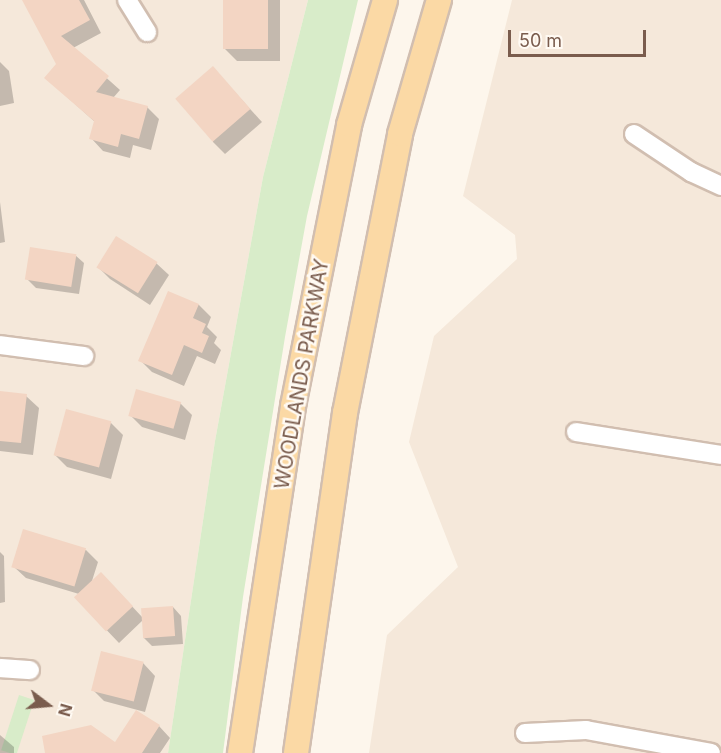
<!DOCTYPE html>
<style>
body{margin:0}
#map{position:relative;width:721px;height:753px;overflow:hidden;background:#fdf6ec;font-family:Inter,sans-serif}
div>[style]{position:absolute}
.residential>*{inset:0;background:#f5e8da}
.green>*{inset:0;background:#d8ecc9;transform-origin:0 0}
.shadow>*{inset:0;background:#0003}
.building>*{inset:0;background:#f3d5c3;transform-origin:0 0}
.roads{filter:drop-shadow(2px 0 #d1beb0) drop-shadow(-2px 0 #d1beb0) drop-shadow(0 2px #d1beb0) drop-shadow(0 -2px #d1beb0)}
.minor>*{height:18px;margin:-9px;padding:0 9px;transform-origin:9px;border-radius:9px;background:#fff}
.major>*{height:24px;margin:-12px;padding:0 12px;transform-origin:12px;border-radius:12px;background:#fbd9a5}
span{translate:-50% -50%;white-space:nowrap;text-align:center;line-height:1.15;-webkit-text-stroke:5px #fffaf3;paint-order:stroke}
.street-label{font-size:20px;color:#7a5c4d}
.north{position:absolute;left:18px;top:675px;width:60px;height:60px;-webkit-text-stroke:4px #fffaf3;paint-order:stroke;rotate:106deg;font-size:16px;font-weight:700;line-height:24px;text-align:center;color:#7a5c4d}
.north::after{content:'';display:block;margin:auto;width:21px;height:27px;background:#7a5c4d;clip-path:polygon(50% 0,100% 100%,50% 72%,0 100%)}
.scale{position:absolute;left:508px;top:30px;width:138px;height:27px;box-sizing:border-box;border:3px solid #7a5c4d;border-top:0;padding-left:8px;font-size:18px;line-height:21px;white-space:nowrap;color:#7a5c4d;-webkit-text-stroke:4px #fffaf3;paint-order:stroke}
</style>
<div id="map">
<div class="residential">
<i style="clip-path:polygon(0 0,308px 0,263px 177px,215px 441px,168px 753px,0 753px)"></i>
<i style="clip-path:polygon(512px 0,721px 0,721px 753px,369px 753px,387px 635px,458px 567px,409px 442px,434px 336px,517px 259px,515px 235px,463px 196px)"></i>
</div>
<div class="green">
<i style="clip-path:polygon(308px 0,358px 0,307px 216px,285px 337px,243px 597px,223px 753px,168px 753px,215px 441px,263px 177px)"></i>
<i style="left:19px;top:695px;width:16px;height:58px;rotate:18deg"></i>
</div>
<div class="shadow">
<i style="clip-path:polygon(23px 0,84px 0,101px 33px,73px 48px,120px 90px,113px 98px,147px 107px,159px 119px,151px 150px,133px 145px,130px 158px,103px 151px,91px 138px,95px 122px,46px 78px,57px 64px)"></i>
<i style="clip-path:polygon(225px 0,280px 0,280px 61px,237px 61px,225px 49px)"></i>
<i style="clip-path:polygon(0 62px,9px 71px,14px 103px,0 106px)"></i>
<i style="clip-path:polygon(213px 68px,262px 122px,225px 154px,213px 142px)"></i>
<i style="clip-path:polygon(0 202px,5px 242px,0 243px)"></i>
<i style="clip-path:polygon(75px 255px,84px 263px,79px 294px,36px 288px,27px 279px)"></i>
<i style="clip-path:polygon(156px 263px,169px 275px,150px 305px,110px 279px,98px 267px)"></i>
<i style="clip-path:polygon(169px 293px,199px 305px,211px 317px,207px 327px,217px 337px,214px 343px,221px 350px,215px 364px,197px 356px,184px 386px,152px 372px,140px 360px)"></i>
<i style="clip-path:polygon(0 392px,26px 396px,39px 408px,33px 455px,0 451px)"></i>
<i style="clip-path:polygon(180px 403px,192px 415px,185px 440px,142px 427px,130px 415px)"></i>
<i style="clip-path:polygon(67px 411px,111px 423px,123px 435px,111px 479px,67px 467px,55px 455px)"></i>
<i style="clip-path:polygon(86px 550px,98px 562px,91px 584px,113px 586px,143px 618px,173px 607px,181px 616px,183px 644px,152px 646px,144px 638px,143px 620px,119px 643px,76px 598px,79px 594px,26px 578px,13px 566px)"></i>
<i style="clip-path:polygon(0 552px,4px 556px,5px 602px,0 603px)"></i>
<i style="clip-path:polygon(143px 663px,155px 676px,145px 712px,104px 701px,92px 689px)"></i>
<i style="clip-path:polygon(159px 726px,170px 738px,160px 753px,47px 753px,115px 744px)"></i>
<i style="clip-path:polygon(0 735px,14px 747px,14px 753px,0 753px)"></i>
</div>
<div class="building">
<i style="clip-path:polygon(22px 0,79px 0,90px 20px,61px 36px,109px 76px,96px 92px,148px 106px,139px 139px,121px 134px,118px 147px,89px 139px,94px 121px,44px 78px,56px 64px)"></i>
<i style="left:223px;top:0;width:45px;height:49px"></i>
<i style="left:213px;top:66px;width:57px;height:50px;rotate:49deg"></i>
<i style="left:116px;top:236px;width:49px;height:37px;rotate:32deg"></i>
<i style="left:30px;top:247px;width:47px;height:33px;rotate:9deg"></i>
<i style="clip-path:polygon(168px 291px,199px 304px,193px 318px,206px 324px,202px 333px,209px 336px,202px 353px,184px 345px,172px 375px,138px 361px)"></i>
<i style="left:136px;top:389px;width:47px;height:28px;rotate:16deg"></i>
<i style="clip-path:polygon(0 391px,27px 394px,21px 443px,0 441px)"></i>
<i style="left:66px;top:409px;width:47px;height:48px;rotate:15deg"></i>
<i style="left:23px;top:529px;width:66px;height:40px;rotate:17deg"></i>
<i style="left:101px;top:572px;width:47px;height:37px;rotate:47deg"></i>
<i style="left:173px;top:606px;width:30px;height:32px;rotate:86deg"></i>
<i style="left:101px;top:651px;width:44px;height:41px;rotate:14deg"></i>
<i style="clip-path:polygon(136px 710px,160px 725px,142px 753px,45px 753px,42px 736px,91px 725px,115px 742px)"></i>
</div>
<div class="roads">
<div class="minor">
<i style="left:127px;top:0;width:38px;rotate:58deg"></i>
<i style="left:634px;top:134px;width:69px;rotate:33.7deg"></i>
<i style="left:691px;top:172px;width:33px;rotate:25deg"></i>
<i style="left:0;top:345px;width:85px;rotate:7.5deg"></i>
<i style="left:576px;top:432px;width:147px;rotate:9deg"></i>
<i style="left:0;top:668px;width:30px;rotate:4deg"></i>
<i style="left:525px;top:733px;width:61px;rotate:-2.8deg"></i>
<i style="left:586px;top:730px;width:127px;rotate:10.4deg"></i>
</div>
<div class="major">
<i style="left:240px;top:753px;width:351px;rotate:-81.3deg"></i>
<i style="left:293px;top:406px;width:287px;rotate:-78.7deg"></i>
<i style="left:349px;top:125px;width:130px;rotate:-73.9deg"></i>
<i style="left:296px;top:753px;width:344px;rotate:-81.8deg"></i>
<i style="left:345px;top:413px;width:284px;rotate:-78.8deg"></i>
<i style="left:400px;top:134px;width:140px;rotate:-73.8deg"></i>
</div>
</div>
<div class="street-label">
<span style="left:302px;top:374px;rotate:-80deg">WOODLANDS PARKWAY</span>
</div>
<div class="north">N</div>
<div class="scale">50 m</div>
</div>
